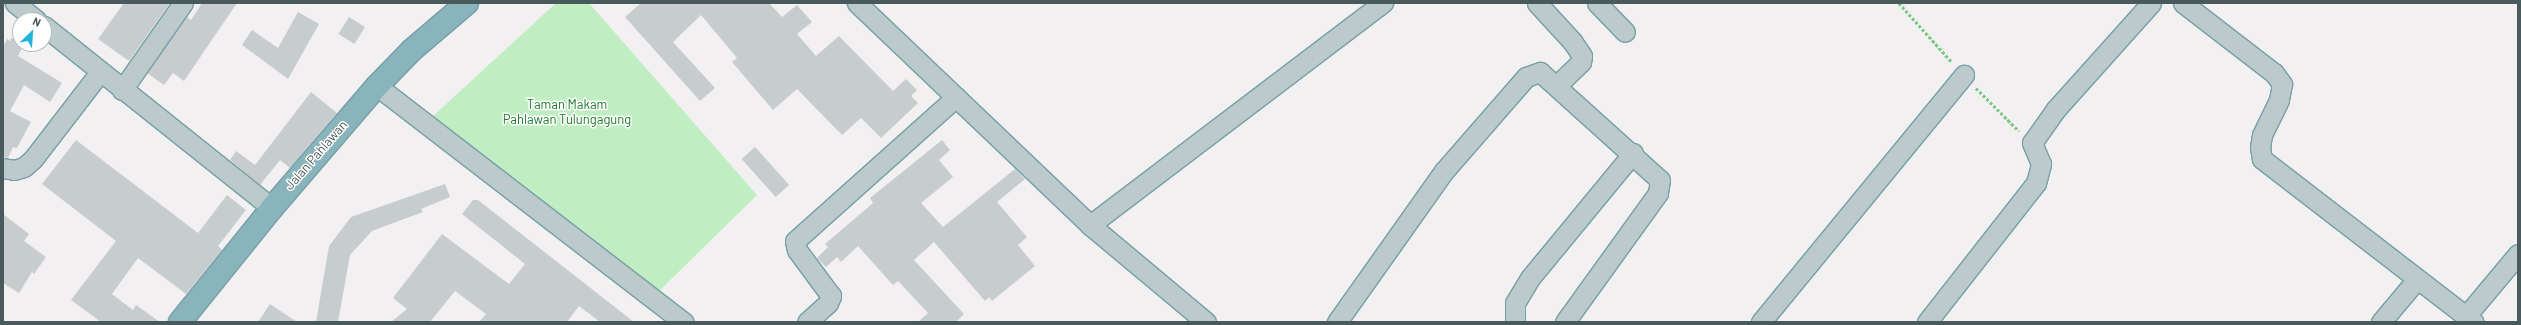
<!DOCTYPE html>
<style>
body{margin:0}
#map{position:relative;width:2521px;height:325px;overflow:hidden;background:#f2f0f0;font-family:Barlow,sans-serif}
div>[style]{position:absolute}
.green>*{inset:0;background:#c1edc2}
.building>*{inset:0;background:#c7cdcf;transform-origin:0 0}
.path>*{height:2.5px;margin-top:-1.25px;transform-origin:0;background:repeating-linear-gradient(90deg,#7ac986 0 3px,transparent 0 5px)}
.roads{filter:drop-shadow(1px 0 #759fa7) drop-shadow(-1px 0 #759fa7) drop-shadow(0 1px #759fa7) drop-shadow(0 -1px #759fa7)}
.minor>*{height:19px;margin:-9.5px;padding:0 9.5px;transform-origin:9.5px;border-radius:9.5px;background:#bccacb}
.highway>*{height:22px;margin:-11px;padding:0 11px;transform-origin:11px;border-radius:11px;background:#8ab4bb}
span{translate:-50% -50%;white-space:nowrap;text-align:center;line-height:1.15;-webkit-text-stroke:3px #fff;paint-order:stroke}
.park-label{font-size:13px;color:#1c7a29}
.street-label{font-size:13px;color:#485a5c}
.frame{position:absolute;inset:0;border:4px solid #485a5c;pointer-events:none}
.north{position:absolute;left:12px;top:12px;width:40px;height:40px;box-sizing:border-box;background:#fff;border:1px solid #b6bdbe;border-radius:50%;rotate:25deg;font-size:11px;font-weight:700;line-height:16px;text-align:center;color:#485a5c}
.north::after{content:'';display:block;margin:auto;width:14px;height:18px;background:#23b4d8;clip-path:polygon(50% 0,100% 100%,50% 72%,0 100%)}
</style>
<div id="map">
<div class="green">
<i style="clip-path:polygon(556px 3px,589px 3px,757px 195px,656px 294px,432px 117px)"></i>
</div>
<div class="building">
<i style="clip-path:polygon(124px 3px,169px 4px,129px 61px,98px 39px)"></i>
<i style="clip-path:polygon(202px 3px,237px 3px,184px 81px,173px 73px,164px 85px,147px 73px,187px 17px,191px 20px)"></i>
<i style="clip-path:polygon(641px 3px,769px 3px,782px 17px,797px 5px,812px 22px,797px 34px,816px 56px,839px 36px,893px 91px,906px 79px,917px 90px,911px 96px,918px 103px,881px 138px,861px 118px,842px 135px,797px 89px,773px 110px,732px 62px,737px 58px,701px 15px,673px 42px,715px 88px,700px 101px,625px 17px)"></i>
<i style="clip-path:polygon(298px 12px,319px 24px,288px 79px,242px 45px,252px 30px,278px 48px)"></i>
<i style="left:349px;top:17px;width:19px;height:20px;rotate:32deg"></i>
<i style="clip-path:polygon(11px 38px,24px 44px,18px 56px,62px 83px,50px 102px,24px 85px,10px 111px,31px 122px,17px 148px,13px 147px,8px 158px,3px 157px,3px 47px,7px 39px,10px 41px)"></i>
<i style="clip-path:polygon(311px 92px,337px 113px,290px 168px,280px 160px,260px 185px,230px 160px,236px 151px,255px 165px)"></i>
<i style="clip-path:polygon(76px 140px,198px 233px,227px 195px,246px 210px,218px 246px,222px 250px,186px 294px,138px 258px,112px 294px,133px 310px,136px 305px,160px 322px,101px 322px,71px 300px,116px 241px,42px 184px)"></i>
<i style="clip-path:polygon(942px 140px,950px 150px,939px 160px,953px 177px,921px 203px,943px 227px,1015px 169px,1025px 179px,997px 202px,1027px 237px,1018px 245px,1035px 266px,992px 301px,989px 297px,985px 301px,934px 242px,914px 260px,964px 314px,956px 322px,918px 322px,928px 313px,898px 281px,893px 285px,858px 246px,841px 262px,837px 257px,826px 267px,817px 258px,828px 247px,825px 244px,873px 203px,870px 198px)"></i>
<i style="left:755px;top:147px;width:51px;height:18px;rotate:48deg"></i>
<i style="clip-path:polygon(445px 184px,450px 197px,421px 209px,423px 212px,372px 231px,350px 255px,338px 322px,316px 322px,329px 246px,351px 217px)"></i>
<i style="clip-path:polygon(473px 200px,478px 200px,634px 322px,600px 322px,579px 306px,567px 322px,479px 322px,486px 314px,455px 291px,430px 322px,391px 322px,407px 309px,393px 298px,442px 234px,509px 284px,525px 264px,462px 214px)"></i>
<i style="clip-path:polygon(3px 214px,29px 234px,24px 241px,46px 257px,34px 274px,32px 272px,19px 293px,3px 283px)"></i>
<i style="clip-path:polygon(270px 304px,297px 322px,258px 322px)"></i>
</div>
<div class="path">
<i style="left:1899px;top:3px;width:79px;rotate:48.1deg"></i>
<i style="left:1976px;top:88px;width:61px;rotate:45deg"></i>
</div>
<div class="roads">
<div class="minor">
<i style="left:15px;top:3px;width:27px;rotate:39deg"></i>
<i style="left:857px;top:3px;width:322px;rotate:43.6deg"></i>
<i style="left:1090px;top:225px;width:151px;rotate:39.9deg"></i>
<i style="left:1537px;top:3px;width:52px;rotate:47.4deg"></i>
<i style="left:1572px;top:41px;width:18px;rotate:56deg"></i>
<i style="left:1582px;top:56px;width:6px;rotate:99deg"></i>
<i style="left:1581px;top:62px;width:33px;rotate:136deg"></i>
<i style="left:1597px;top:3px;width:40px;rotate:46deg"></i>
<i style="left:2183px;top:3px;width:115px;rotate:37.6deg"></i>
<i style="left:2274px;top:73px;width:14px;rotate:54deg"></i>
<i style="left:2282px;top:84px;width:16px;rotate:101deg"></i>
<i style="left:2279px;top:100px;width:39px;rotate:116deg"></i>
<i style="left:2262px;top:135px;width:12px;rotate:99deg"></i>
<i style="left:2260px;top:147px;width:12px;rotate:81deg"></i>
<i style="left:2262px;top:159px;width:267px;rotate:37.6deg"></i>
<i style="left:44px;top:26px;width:292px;rotate:38.6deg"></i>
<i style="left:377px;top:86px;width:387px;rotate:37.6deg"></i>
<i style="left:122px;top:90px;width:106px;rotate:-55deg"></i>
<i style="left:3px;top:168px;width:11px;rotate:10deg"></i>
<i style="left:14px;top:170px;width:10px;rotate:-17deg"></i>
<i style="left:24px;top:167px;width:12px;rotate:-42deg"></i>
<i style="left:33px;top:159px;width:110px;rotate:-52.4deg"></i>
<i style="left:1090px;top:225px;width:368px;rotate:-37.2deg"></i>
<i style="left:2466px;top:316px;width:81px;rotate:-50deg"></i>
<i style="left:807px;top:322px;width:28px;rotate:-42deg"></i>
<i style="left:828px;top:303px;width:8px;rotate:-67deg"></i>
<i style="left:831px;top:296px;width:57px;rotate:-126.5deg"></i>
<i style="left:797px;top:250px;width:9px;rotate:-103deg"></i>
<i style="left:795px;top:241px;width:216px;rotate:-41.8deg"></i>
<i style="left:1337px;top:322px;width:185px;rotate:-54.7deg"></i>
<i style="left:1444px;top:171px;width:125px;rotate:-48.9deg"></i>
<i style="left:1526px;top:77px;width:15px;rotate:-20deg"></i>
<i style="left:1540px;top:72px;width:161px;rotate:42deg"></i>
<i style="left:1660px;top:180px;width:13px;rotate:99deg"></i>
<i style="left:1658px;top:193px;width:159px;rotate:125.8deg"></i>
<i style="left:1515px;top:322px;width:19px;rotate:-90deg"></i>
<i style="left:1515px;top:303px;width:29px;rotate:-59deg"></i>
<i style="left:1530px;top:278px;width:162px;rotate:-50.5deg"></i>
<i style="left:1761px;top:322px;width:320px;rotate:-50.6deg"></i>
<i style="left:1927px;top:322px;width:177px;rotate:-51.9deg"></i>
<i style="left:2036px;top:183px;width:20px;rotate:-75deg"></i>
<i style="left:2041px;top:164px;width:23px;rotate:-113deg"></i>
<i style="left:2032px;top:143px;width:42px;rotate:-54.8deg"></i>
<i style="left:2056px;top:109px;width:142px;rotate:-48.1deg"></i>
<i style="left:2381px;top:322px;width:56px;rotate:-50.1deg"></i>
</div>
<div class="highway">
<i style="left:180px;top:322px;width:146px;rotate:-51.1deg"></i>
<i style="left:272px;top:208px;width:161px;rotate:-49.3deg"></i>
<i style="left:377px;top:86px;width:50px;rotate:-45.8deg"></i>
<i style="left:412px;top:50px;width:72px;rotate:-40.5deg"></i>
</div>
</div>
<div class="park-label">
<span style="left:567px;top:112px">Taman Makam<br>Pahlawan Tulungagung</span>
</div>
<div class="street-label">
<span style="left:316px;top:155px;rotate:-49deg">Jalan Pahlawan</span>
</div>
<div class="frame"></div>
<div class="north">N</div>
</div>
